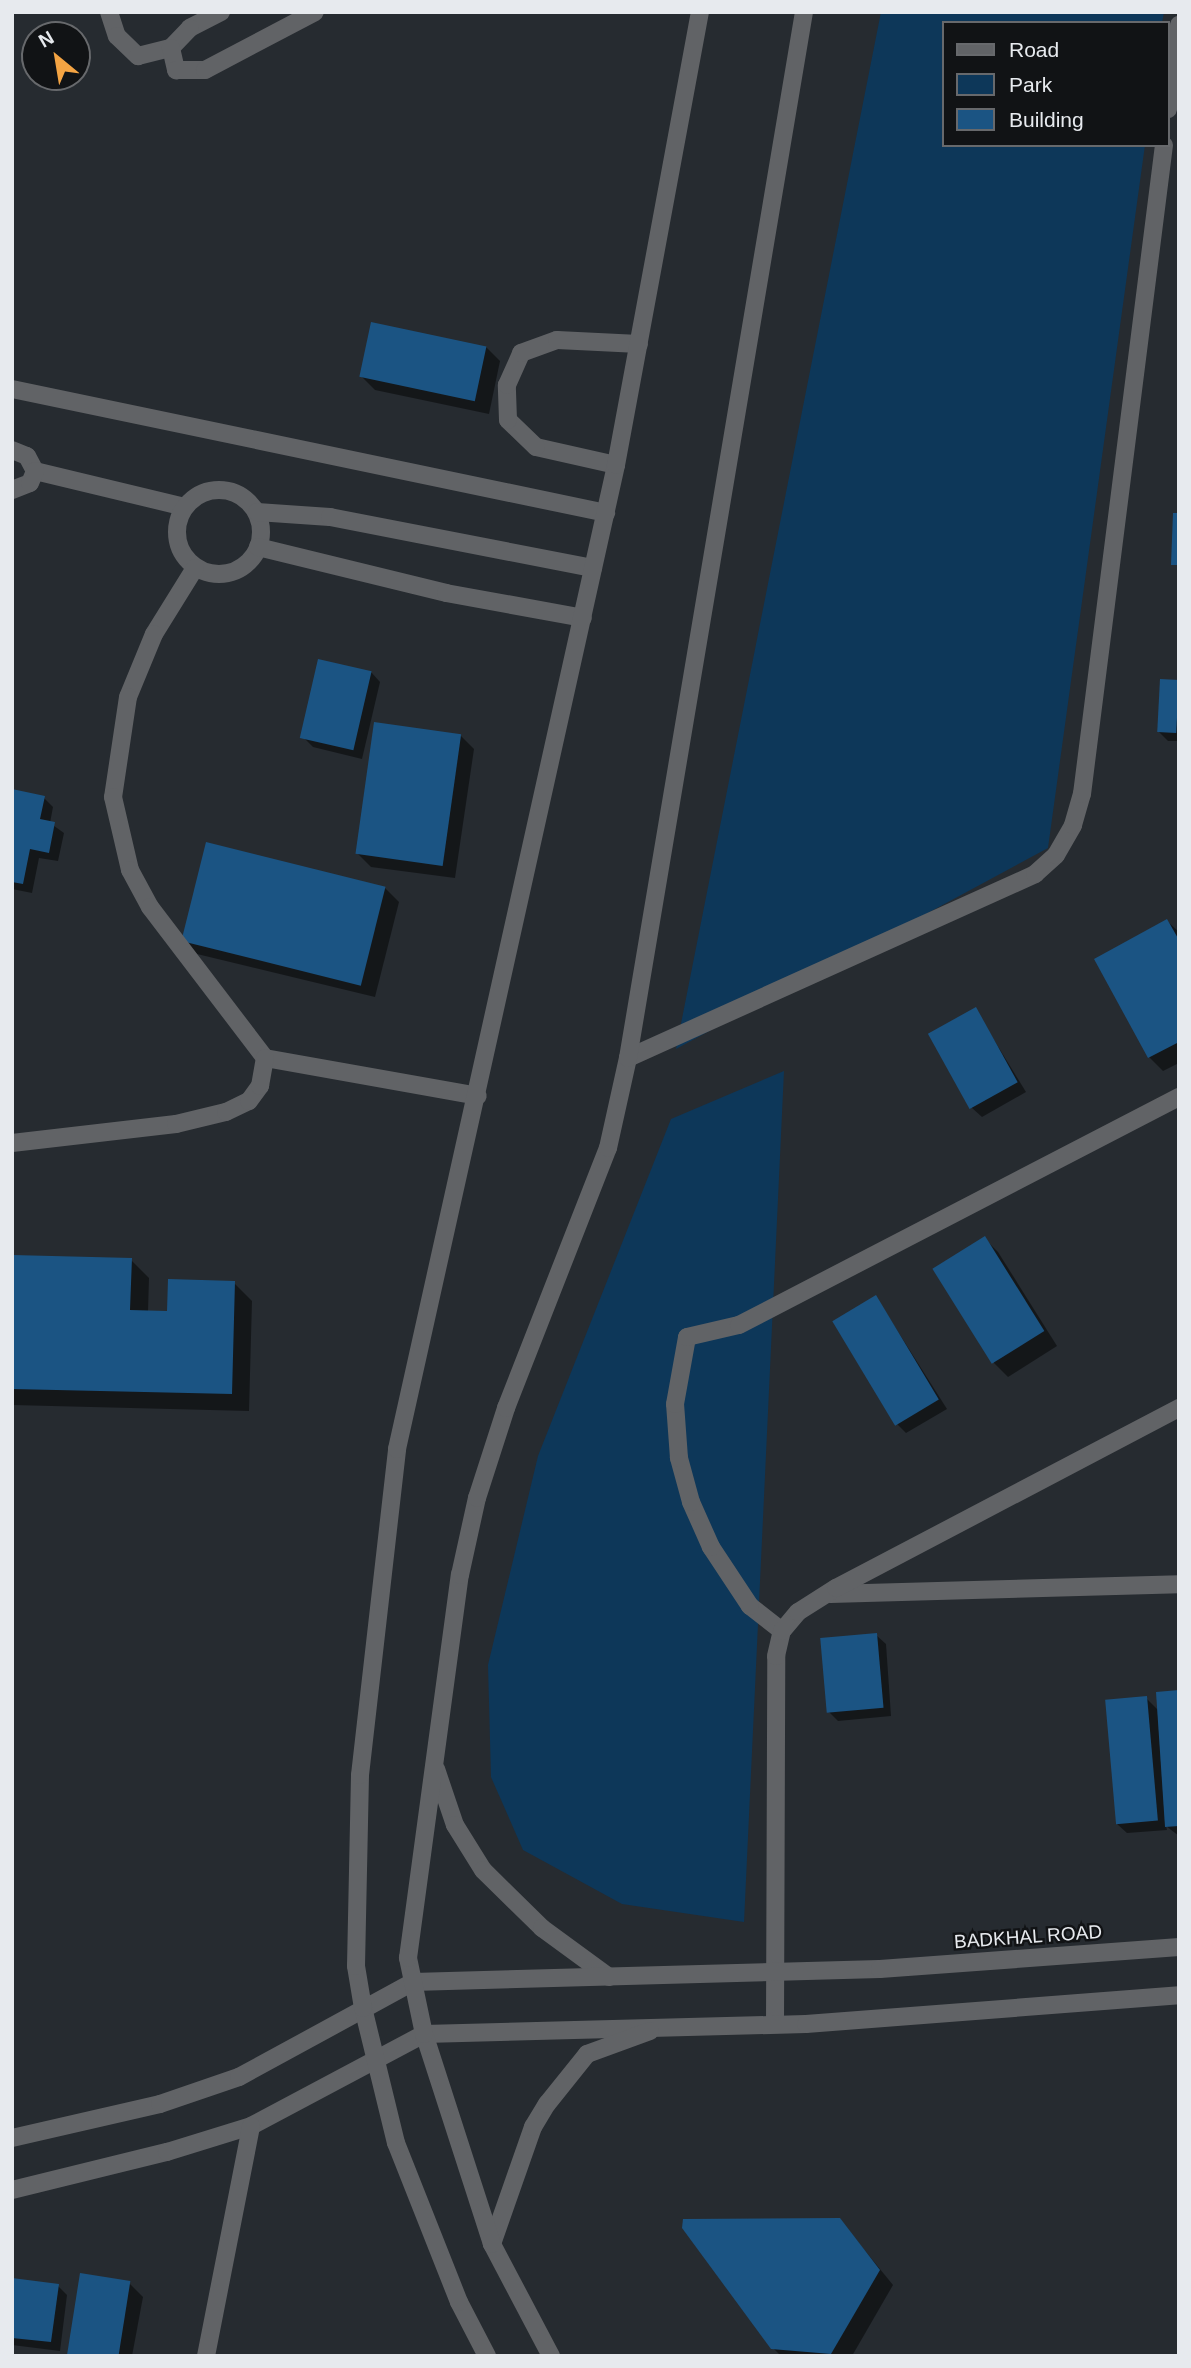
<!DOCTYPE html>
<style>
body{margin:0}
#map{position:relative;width:1191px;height:2368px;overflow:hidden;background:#262b30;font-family:Arial,sans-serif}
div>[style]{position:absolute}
.green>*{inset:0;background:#0d3759}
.shadow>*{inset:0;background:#0007}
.building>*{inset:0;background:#1b5483;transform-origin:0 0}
.minor>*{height:18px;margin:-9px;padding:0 9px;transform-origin:9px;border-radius:9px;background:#616366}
.minor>.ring{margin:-9px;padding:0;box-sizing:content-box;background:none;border:18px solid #616366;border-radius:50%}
span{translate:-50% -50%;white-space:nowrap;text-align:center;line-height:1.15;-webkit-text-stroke:5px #111315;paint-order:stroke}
.street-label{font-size:19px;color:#e7eaee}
.frame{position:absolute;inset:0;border:14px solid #e7eaee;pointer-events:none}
.legend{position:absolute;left:942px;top:21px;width:228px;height:126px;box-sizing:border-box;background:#111315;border:2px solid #67696c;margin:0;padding:9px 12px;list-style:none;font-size:21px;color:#e7eaee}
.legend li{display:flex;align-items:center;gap:14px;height:35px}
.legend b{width:35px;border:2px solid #67696c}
.north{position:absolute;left:21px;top:21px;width:70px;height:70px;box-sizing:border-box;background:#111315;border:2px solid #67696c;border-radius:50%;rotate:330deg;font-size:19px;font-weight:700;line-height:28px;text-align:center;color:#e7eaee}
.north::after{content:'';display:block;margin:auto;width:24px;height:32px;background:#f4a443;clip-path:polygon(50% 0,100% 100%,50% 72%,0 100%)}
</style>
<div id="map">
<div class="green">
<i style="clip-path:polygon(881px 12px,1164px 12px,1162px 23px,944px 23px,944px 145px,1145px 145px,1048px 848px,676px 1049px)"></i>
<i style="clip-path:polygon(784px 1071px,744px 1922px,622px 1904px,523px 1850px,491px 1777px,488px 1665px,538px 1456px,671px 1119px)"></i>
</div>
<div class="shadow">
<i style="clip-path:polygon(486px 347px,500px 361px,489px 414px,375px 390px,361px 376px)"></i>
<i style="clip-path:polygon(371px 672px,380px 682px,362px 759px,313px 747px,304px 738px)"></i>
<i style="clip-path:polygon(1179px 682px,1179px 741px,1168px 741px,1159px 732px)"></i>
<i style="clip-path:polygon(460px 735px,474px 749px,455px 878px,371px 867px,357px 853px)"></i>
<i style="clip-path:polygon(12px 791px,44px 798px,53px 807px,50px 823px,64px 833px,58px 861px,39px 858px,32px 893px,12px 889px)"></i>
<i style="clip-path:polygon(385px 888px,399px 902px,375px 997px,197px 954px,183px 940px)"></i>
<i style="clip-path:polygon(1167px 921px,1179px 932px,1179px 1063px,1163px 1071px,1149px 1057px,1096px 960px)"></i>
<i style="clip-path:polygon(975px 1009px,1026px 1092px,982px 1117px,972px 1108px)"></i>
<i style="clip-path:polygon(984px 1238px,998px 1252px,1057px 1346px,1008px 1377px,994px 1363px)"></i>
<i style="clip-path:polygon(12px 1257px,131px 1260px,149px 1278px,148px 1312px,169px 1313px,234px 1283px,252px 1301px,249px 1411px,12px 1405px)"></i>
<i style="clip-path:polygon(876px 1297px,947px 1409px,906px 1433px,897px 1424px)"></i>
<i style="clip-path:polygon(876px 1635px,886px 1644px,891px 1716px,838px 1721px,828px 1711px)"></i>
<i style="clip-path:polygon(1179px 1692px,1179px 1836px,1166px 1826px,1167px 1830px,1127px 1833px,1117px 1824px,1146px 1698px,1159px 1711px)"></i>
<i style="clip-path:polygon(840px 2220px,893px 2285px,852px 2356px,781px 2356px,773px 2348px)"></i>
<i style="clip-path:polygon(12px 2280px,58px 2286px,67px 2295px,60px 2351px,12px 2345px)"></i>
<i style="clip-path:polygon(129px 2283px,143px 2297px,132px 2356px,67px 2356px)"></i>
</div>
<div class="building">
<i style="left:371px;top:322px;width:118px;height:56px;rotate:12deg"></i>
<i style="clip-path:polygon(1173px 513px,1179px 513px,1179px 565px,1171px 565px)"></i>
<i style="left:318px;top:659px;width:55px;height:81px;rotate:13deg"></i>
<i style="left:1160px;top:679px;width:19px;height:53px;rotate:3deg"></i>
<i style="left:374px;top:722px;width:88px;height:133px;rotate:8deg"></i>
<i style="clip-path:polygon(12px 789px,45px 796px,40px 819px,55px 822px,49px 853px,30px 849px,23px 884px,12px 882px)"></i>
<i style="left:206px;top:842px;width:185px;height:102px;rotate:14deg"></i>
<i style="clip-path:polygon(1167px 919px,1179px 940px,1179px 1042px,1148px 1058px,1094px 959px)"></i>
<i style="left:976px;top:1007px;width:86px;height:55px;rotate:61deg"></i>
<i style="left:985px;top:1236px;width:112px;height:62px;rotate:58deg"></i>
<i style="clip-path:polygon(12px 1255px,132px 1258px,130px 1310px,167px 1311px,168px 1279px,235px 1281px,232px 1394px,12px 1389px)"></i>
<i style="left:876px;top:1295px;width:122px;height:51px;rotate:59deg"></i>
<i style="left:877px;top:1633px;width:75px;height:57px;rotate:85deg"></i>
<i style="clip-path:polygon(1179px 1690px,1179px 1826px,1165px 1827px,1156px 1692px)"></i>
<i style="left:1147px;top:1696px;width:125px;height:42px;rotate:85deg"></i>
<i style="clip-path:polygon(840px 2218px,880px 2270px,831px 2354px,771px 2349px,682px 2228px,683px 2219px)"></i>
<i style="left:80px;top:2273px;width:51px;height:84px;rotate:9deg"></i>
<i style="clip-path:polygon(12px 2278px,59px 2284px,51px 2342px,12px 2338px)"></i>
</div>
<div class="minor">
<i style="left:109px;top:12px;width:25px;rotate:72deg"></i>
<i style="left:117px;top:36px;width:29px;rotate:44deg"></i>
<i style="left:138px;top:56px;width:34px;rotate:-14deg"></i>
<i style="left:221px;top:12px;width:35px;rotate:153deg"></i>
<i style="left:190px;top:28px;width:28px;rotate:134deg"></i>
<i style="left:171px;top:48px;width:23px;rotate:77deg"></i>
<i style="left:176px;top:70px;width:29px"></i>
<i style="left:205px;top:70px;width:124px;rotate:-27.8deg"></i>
<i style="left:1168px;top:109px;width:85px;rotate:-82.5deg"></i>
<i style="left:12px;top:389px;width:607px;rotate:11.79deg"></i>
<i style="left:12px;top:450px;width:16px;rotate:22deg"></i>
<i style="left:27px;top:456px;width:17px;rotate:62deg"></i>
<i style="left:35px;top:471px;width:154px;rotate:13.5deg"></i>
<i style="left:616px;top:465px;width:82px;rotate:-167.3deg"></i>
<i style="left:536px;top:447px;width:39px;rotate:-136deg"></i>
<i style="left:508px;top:420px;width:35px;rotate:-92deg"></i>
<i style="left:507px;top:385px;width:35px;rotate:-66deg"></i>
<i style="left:521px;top:353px;width:38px;rotate:-20deg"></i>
<i style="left:557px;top:340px;width:82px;rotate:2.8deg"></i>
<i class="ring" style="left:177px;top:490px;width:66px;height:66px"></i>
<i style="left:12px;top:490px;width:19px;rotate:-21deg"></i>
<i style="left:30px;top:483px;width:13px;rotate:-67deg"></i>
<i style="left:257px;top:512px;width:73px;rotate:3.9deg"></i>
<i style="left:330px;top:517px;width:268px;rotate:11deg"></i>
<i style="left:258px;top:547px;width:194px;rotate:13.7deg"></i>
<i style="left:446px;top:593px;width:139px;rotate:10.3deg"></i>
<i style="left:195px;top:568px;width:78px;rotate:121.8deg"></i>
<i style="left:154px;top:634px;width:68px;rotate:112.4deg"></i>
<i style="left:128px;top:697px;width:101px;rotate:98.5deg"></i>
<i style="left:113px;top:797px;width:75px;rotate:76.9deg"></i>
<i style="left:130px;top:870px;width:42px;rotate:61.6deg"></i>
<i style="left:150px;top:907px;width:190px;rotate:52.7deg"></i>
<i style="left:265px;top:1058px;width:216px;rotate:10.1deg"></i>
<i style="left:628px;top:1058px;width:447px;rotate:-24.3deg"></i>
<i style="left:1035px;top:874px;width:28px;rotate:-42deg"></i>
<i style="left:1056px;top:855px;width:34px;rotate:-60deg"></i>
<i style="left:1073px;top:825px;width:32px;rotate:-74deg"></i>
<i style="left:1082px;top:794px;width:654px;rotate:-82.8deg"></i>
<i style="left:12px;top:1143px;width:165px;rotate:-6.6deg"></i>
<i style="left:176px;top:1124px;width:51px;rotate:-13.5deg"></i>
<i style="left:226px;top:1112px;width:25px;rotate:-26deg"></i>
<i style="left:249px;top:1101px;width:19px;rotate:-54deg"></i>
<i style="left:260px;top:1086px;width:28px;rotate:-80deg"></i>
<i style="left:830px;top:1594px;width:349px;rotate:-1.6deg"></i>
<i style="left:782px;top:1631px;width:41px;rotate:-142deg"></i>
<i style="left:750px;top:1606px;width:71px;rotate:-123.5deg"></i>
<i style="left:711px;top:1547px;width:49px;rotate:-114deg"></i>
<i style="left:691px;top:1502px;width:46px;rotate:-105.3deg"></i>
<i style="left:679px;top:1458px;width:54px;rotate:-94.2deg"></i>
<i style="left:675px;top:1404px;width:68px;rotate:-79.8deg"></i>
<i style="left:687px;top:1337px;width:53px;rotate:-13deg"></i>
<i style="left:739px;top:1325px;width:496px;rotate:-27.4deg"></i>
<i style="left:436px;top:1769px;width:59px;rotate:71.3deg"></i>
<i style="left:455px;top:1825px;width:53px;rotate:58.1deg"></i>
<i style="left:483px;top:1870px;width:83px;rotate:44.5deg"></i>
<i style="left:542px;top:1928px;width:83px;rotate:36.2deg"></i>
<i style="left:775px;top:2024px;width:368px;rotate:-89.8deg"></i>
<i style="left:776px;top:1656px;width:26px;rotate:-77deg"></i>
<i style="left:782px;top:1631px;width:25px;rotate:-50deg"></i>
<i style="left:798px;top:1612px;width:45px;rotate:-32.3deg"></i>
<i style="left:836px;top:1588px;width:387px;rotate:-27.7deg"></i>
<i style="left:12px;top:2138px;width:152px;rotate:-12.9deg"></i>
<i style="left:160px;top:2104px;width:83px;rotate:-18.9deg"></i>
<i style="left:239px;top:2077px;width:198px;rotate:-28.6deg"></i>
<i style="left:413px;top:1982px;width:467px;rotate:-1.6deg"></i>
<i style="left:880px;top:1969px;width:300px;rotate:-4.2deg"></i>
<i style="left:12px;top:2190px;width:160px;rotate:-13.8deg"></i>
<i style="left:167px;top:2152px;width:88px;rotate:-17.2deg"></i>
<i style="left:251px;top:2126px;width:196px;rotate:-28deg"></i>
<i style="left:424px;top:2034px;width:382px;rotate:-1.5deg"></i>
<i style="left:806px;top:2024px;width:374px;rotate:-4.4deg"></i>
<i style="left:492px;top:2244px;width:124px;rotate:-70.7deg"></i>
<i style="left:533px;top:2127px;width:27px;rotate:-59deg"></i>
<i style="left:547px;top:2104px;width:64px;rotate:-51.3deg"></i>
<i style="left:587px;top:2054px;width:67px;rotate:-20.1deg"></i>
<i style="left:206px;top:2356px;width:234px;rotate:-78.9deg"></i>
<i style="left:487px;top:2356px;width:61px;rotate:-117.4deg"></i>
<i style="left:459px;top:2302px;width:171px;rotate:-111.6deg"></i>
<i style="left:396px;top:2143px;width:139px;rotate:-103.7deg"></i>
<i style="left:363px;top:2008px;width:43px;rotate:-99.5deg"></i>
<i style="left:356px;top:1966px;width:191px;rotate:-88.8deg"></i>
<i style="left:360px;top:1775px;width:328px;rotate:-83.5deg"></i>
<i style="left:397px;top:1449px;width:1008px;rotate:-77.45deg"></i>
<i style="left:616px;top:465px;width:461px;rotate:-79.5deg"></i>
<i style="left:551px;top:2356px;width:127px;rotate:-117.8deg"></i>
<i style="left:492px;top:2244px;width:221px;rotate:-107.9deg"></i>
<i style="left:424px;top:2034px;width:78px;rotate:-101.9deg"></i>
<i style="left:408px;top:1958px;width:387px;rotate:-82.3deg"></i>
<i style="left:460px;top:1575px;width:79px;rotate:-77.6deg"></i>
<i style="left:477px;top:1498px;width:95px;rotate:-72.1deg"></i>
<i style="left:506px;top:1408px;width:279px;rotate:-68.6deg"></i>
<i style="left:608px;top:1148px;width:92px;rotate:-77.5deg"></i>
<i style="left:628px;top:1058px;width:1061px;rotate:-80.45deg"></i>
</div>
<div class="street-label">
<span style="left:1028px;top:1937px;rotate:-4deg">BADKHAL ROAD</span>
</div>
<div class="frame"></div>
<ul class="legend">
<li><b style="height:9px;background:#616366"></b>Road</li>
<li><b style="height:19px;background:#0d3759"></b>Park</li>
<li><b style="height:19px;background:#1b5483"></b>Building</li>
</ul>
<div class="north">N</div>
</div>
